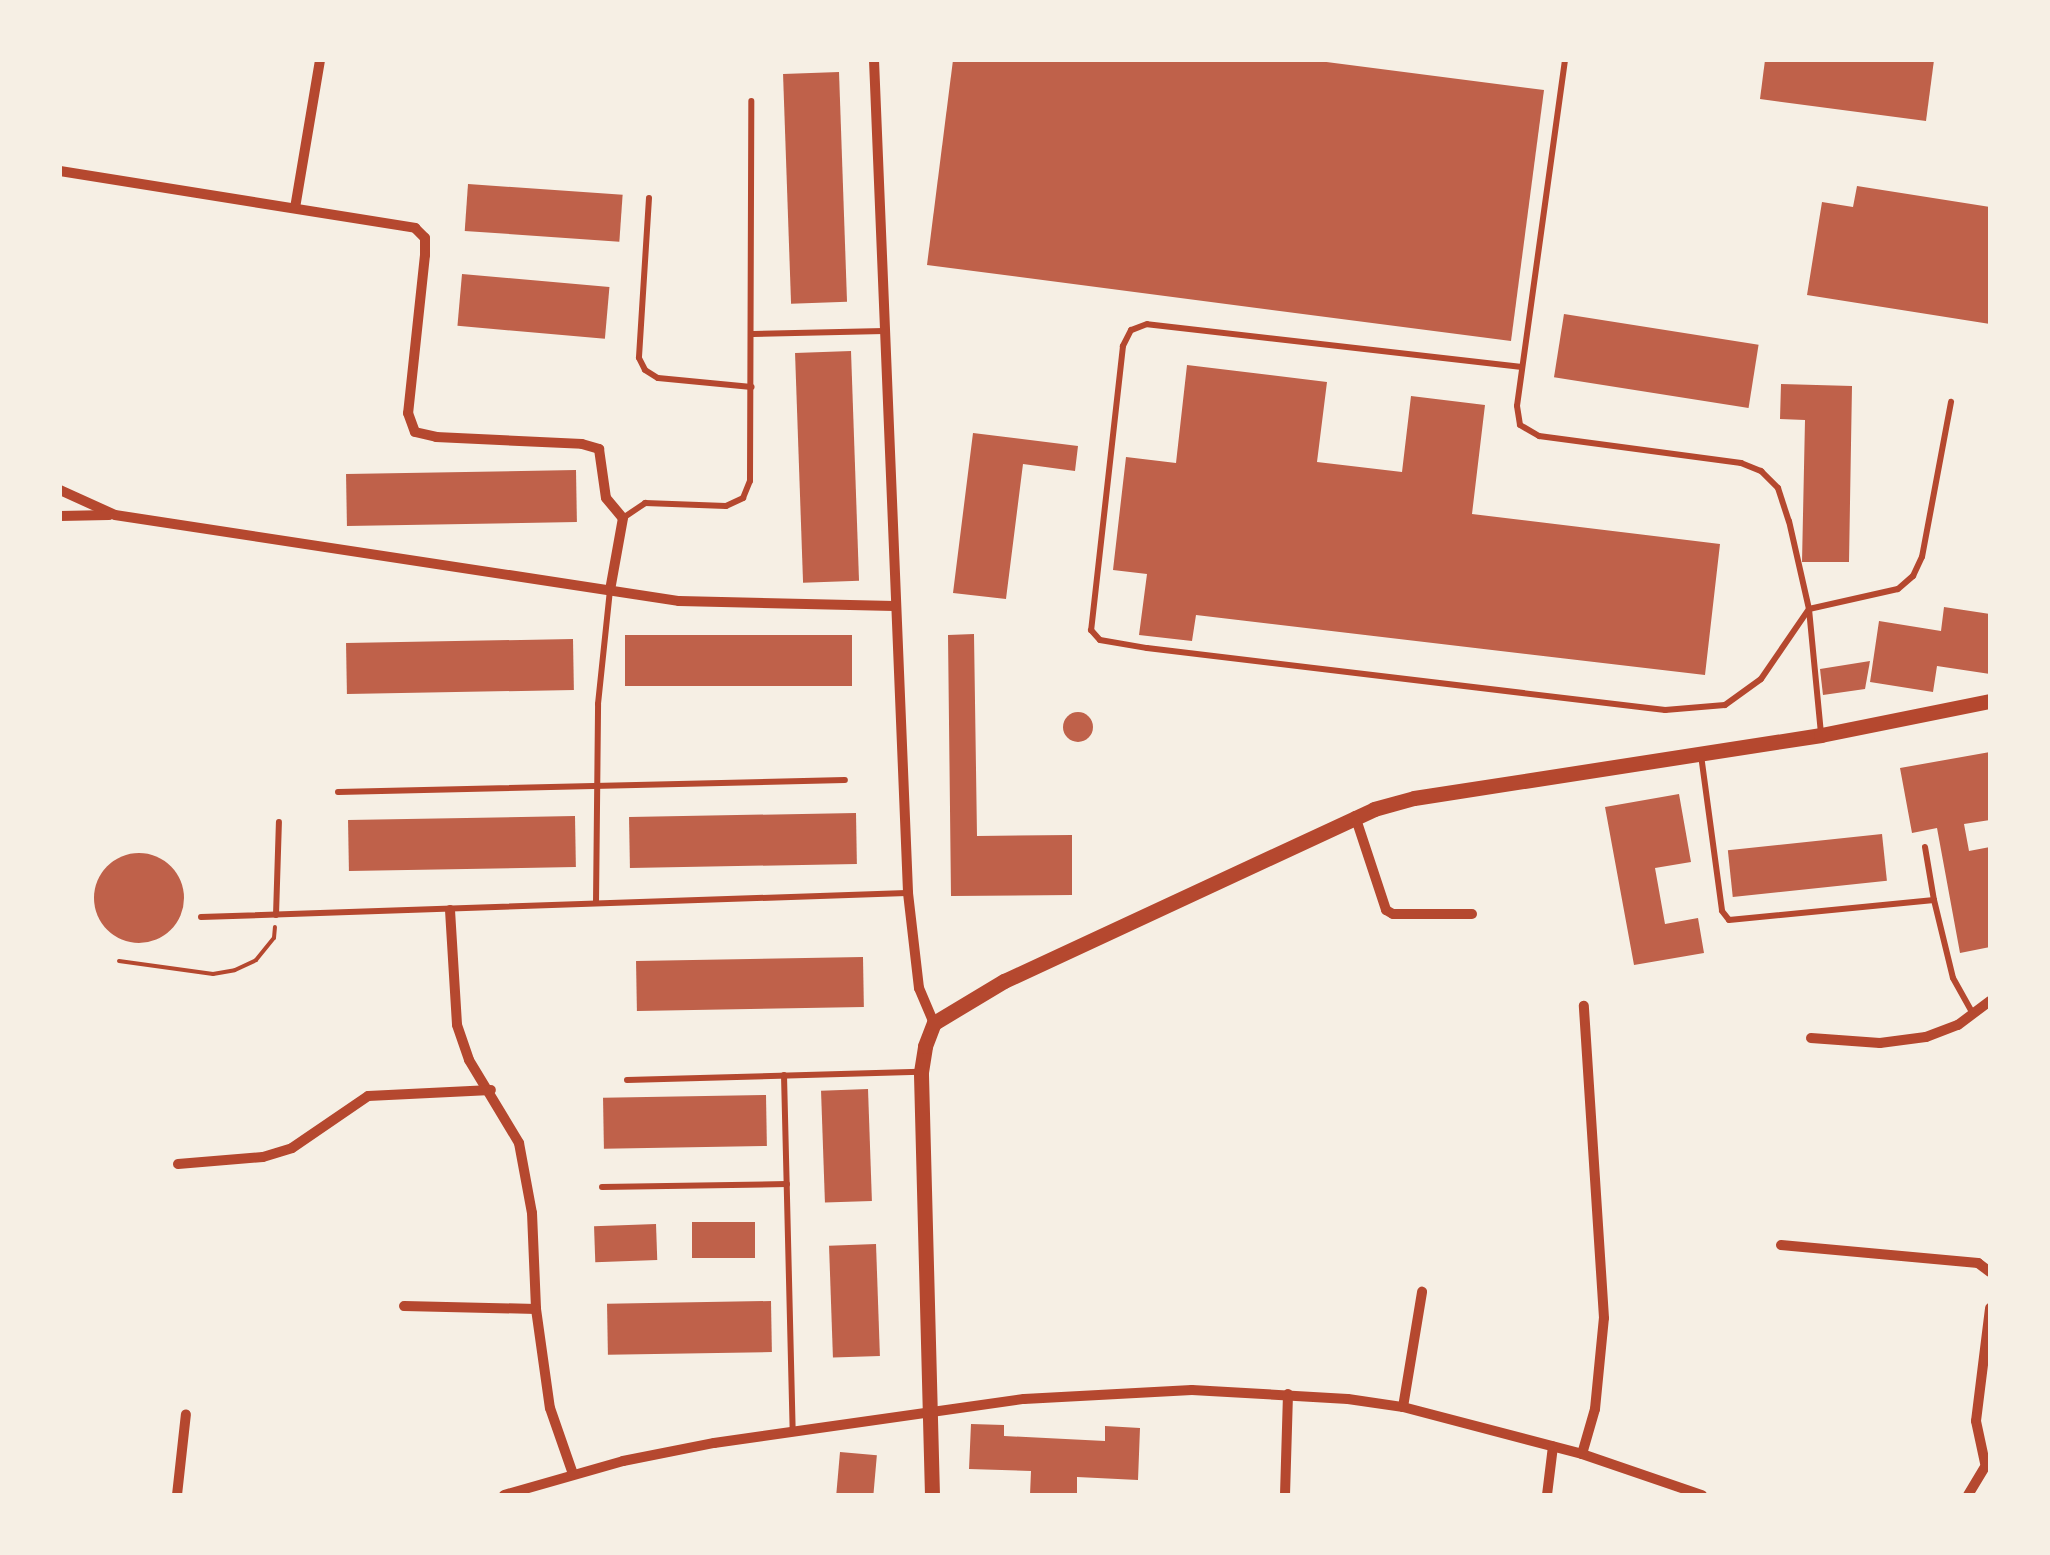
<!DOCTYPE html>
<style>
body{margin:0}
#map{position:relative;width:2050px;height:1555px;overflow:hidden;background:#f6efe4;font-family:Cabin,sans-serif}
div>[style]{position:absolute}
.building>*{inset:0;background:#bf614a;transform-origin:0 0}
.round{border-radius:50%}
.path>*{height:4px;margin:-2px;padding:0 2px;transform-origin:2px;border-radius:2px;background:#b5482f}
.service>*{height:6px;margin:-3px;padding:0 3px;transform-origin:3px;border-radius:3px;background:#b5482f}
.minor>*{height:10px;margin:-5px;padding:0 5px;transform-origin:5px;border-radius:5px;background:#b5482f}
.tertiary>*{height:15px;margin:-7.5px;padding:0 7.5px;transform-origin:7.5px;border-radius:7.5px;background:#b5482f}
span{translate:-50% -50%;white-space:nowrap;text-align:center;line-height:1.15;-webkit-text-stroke:8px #f6efe4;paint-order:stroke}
.frame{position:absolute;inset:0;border:62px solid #f6efe4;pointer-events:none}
</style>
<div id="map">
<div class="building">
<i style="clip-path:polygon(953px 60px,1311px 60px,1544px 90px,1511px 341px,927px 265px)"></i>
<i style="clip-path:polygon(1765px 60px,1934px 60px,1926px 121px,1760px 99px)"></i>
<i style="left:839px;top:72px;width:230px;height:56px;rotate:88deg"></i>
<i style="left:468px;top:184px;width:155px;height:47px;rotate:4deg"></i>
<i style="clip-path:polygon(1857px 186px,1990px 207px,1990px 324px,1807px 295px,1822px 202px,1853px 207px)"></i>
<i style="left:462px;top:274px;width:148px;height:52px;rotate:5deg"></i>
<i style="left:1564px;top:314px;width:197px;height:64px;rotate:9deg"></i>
<i style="left:851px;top:351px;width:230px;height:56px;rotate:88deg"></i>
<i style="clip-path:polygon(1187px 365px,1327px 382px,1317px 462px,1402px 472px,1411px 396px,1485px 405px,1472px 514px,1720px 544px,1705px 675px,1196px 615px,1192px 641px,1139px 635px,1147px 574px,1113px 570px,1126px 457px,1176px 463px)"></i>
<i style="clip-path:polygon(1781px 384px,1852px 386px,1849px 562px,1802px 562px,1805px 420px,1780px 419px)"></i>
<i style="clip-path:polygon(973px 433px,1078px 446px,1075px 471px,1023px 464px,1006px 599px,953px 593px)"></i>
<i style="left:576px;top:470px;width:52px;height:230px;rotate:89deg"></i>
<i style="clip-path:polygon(1944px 607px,1990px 614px,1990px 674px,1937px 666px,1933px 692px,1870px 682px,1879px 621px,1941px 631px)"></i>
<i style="clip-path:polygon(974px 634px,977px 836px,1072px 835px,1072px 895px,951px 896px,948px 635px)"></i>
<i style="left:852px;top:635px;width:51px;height:227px;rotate:90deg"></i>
<i style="left:573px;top:639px;width:51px;height:227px;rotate:89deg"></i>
<i style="clip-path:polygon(1870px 661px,1865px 689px,1823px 695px,1820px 669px)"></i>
<i class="round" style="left:1063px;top:712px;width:30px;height:30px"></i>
<i style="clip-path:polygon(1990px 752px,1990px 820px,1964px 824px,1969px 851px,1990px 847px,1990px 947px,1960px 953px,1937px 828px,1912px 833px,1900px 768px)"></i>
<i style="clip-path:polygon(1679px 794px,1691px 862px,1655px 868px,1665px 924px,1698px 918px,1704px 953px,1634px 965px,1605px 807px)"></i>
<i style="left:856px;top:813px;width:51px;height:227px;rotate:89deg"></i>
<i style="left:575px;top:816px;width:51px;height:227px;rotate:89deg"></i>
<i style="left:1882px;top:834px;width:47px;height:155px;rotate:84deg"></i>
<i class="round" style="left:94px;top:853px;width:90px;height:90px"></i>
<i style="left:863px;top:957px;width:50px;height:227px;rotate:89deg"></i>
<i style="left:868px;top:1089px;width:112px;height:47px;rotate:88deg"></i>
<i style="left:766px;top:1095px;width:51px;height:163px;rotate:89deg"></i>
<i style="left:755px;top:1222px;width:36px;height:63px;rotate:90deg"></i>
<i style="left:656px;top:1224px;width:36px;height:62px;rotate:88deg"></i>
<i style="left:876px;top:1244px;width:112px;height:47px;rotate:88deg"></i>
<i style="left:771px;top:1301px;width:51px;height:164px;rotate:89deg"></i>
<i style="clip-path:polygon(971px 1424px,1004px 1425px,1004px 1436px,1105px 1441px,1105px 1426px,1140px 1428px,1138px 1480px,1077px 1477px,1077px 1495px,1030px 1495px,1031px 1471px,969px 1469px)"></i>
<i style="left:840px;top:1452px;width:37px;height:43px;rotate:5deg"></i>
</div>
<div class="path">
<i style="left:119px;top:961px;width:95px;rotate:7.9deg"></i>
<i style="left:213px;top:974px;width:22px;rotate:-10deg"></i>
<i style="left:235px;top:970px;width:23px;rotate:-25deg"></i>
<i style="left:256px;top:960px;width:28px;rotate:-51deg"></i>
<i style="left:274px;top:938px;width:11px;rotate:-85deg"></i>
</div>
<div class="service">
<i style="left:1565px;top:60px;width:349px;rotate:97.9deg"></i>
<i style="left:1517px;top:406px;width:19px;rotate:81deg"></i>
<i style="left:1520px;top:425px;width:22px;rotate:30deg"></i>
<i style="left:1539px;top:436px;width:204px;rotate:7.6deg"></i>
<i style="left:1741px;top:463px;width:22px;rotate:22deg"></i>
<i style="left:1761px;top:471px;width:24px;rotate:45deg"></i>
<i style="left:1778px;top:488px;width:35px;rotate:72deg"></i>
<i style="left:1789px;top:521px;width:90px;rotate:77.2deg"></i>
<i style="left:1809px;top:609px;width:126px;rotate:84.5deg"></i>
<i style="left:649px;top:198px;width:160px;rotate:93.6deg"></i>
<i style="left:639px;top:358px;width:13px;rotate:63deg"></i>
<i style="left:645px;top:370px;width:15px;rotate:32deg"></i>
<i style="left:658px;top:378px;width:94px;rotate:5.5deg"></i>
<i style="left:753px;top:334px;width:131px;rotate:-1.3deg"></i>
<i style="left:1522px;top:367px;width:377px;rotate:-173.5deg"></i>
<i style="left:1147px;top:324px;width:17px;rotate:159deg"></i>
<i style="left:1131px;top:330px;width:18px;rotate:117deg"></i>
<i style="left:1123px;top:346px;width:286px;rotate:96.4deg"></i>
<i style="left:1091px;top:630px;width:13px;rotate:48deg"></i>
<i style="left:1100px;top:640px;width:48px;rotate:9.7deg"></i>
<i style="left:1147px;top:648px;width:522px;rotate:6.83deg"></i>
<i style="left:1665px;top:710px;width:60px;rotate:-4.8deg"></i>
<i style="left:1725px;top:705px;width:44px;rotate:-35.8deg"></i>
<i style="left:1761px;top:679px;width:85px;rotate:-55.6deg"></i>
<i style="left:1809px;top:609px;width:91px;rotate:-12.7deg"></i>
<i style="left:1898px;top:589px;width:20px;rotate:-41deg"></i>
<i style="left:1913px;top:576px;width:21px;rotate:-65deg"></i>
<i style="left:1922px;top:557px;width:158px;rotate:-79.4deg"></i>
<i style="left:623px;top:518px;width:27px;rotate:-34deg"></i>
<i style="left:645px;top:503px;width:81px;rotate:2.1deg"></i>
<i style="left:726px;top:506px;width:19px;rotate:-25deg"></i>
<i style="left:743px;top:498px;width:18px;rotate:-68deg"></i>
<i style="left:750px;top:481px;width:380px;rotate:-89.8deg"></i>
<i style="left:1701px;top:755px;width:157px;rotate:82.3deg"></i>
<i style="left:1722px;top:911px;width:11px;rotate:52deg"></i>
<i style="left:1729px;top:920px;width:206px;rotate:-5.6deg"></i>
<i style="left:1934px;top:900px;width:80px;rotate:76.3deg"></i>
<i style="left:1953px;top:978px;width:41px;rotate:60.9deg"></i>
<i style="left:338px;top:792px;width:507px;rotate:-1.36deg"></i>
<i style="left:1925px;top:847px;width:54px;rotate:80.4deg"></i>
<i style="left:596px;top:903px;width:199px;rotate:-89.4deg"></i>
<i style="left:598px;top:704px;width:115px;rotate:-84deg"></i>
<i style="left:276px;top:915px;width:93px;rotate:-88.2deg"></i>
<i style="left:201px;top:917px;width:706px;rotate:-1.95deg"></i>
<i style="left:784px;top:1075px;width:356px;rotate:88.6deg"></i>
<i style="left:627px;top:1080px;width:293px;rotate:-1.6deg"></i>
<i style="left:602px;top:1187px;width:185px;rotate:-0.9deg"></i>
</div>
<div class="minor">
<i style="left:874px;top:60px;width:834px;rotate:87.66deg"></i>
<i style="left:908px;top:893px;width:96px;rotate:83.4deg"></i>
<i style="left:919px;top:988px;width:38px;rotate:67deg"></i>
<i style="left:60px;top:171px;width:360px;rotate:9.1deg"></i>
<i style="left:415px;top:228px;width:14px;rotate:45deg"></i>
<i style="left:425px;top:238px;width:17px;rotate:90deg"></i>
<i style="left:425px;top:255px;width:159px;rotate:96.1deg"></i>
<i style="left:408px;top:413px;width:20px;rotate:70deg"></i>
<i style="left:415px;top:432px;width:22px;rotate:13deg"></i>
<i style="left:436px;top:437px;width:146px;rotate:2.7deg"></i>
<i style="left:582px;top:444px;width:18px;rotate:16deg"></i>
<i style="left:599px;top:449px;width:49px;rotate:81.9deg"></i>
<i style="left:606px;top:498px;width:26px;rotate:50deg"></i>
<i style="left:623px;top:518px;width:73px;rotate:100.2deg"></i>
<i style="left:295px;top:208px;width:150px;rotate:-80.4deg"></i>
<i style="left:60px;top:490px;width:60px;rotate:24.4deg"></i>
<i style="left:115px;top:515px;width:571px;rotate:8.67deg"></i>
<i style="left:679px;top:601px;width:215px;rotate:1.3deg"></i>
<i style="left:60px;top:516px;width:49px;rotate:-1.2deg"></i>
<i style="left:1355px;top:816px;width:99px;rotate:71.7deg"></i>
<i style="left:1386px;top:910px;width:8px;rotate:30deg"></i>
<i style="left:1393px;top:914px;width:79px"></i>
<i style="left:450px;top:910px;width:115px;rotate:86.5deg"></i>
<i style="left:457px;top:1025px;width:37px;rotate:71deg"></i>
<i style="left:469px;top:1060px;width:97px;rotate:58.9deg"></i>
<i style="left:519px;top:1143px;width:71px;rotate:79.5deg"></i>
<i style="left:532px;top:1213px;width:96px;rotate:87.6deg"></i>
<i style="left:536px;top:1309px;width:100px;rotate:82deg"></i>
<i style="left:550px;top:1408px;width:70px;rotate:70.8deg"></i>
<i style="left:1811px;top:1038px;width:69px;rotate:4.1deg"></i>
<i style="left:1880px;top:1043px;width:46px;rotate:-7.4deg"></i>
<i style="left:1926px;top:1037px;width:34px;rotate:-21deg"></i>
<i style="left:1958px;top:1025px;width:40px;rotate:-37deg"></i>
<i style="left:178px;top:1164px;width:85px;rotate:-4.7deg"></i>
<i style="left:263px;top:1157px;width:30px;rotate:-17deg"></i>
<i style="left:292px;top:1148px;width:92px;rotate:-34.4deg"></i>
<i style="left:368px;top:1096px;width:123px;rotate:-2.8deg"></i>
<i style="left:1781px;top:1245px;width:198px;rotate:5.2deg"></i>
<i style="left:1978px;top:1263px;width:15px;rotate:37deg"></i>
<i style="left:404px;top:1306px;width:132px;rotate:1.3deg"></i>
<i style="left:1403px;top:1407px;width:117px;rotate:-80.6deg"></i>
<i style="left:1582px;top:1454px;width:47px;rotate:-73.9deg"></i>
<i style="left:1595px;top:1409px;width:91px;rotate:-84.4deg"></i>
<i style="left:1604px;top:1318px;width:313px;rotate:-93.7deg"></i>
<i style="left:1985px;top:1463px;width:43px;rotate:-102.1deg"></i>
<i style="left:1976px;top:1421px;width:114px;rotate:-82.9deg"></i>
<i style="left:177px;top:1495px;width:81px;rotate:-83.7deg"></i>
<i style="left:504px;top:1495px;width:124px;rotate:-15.9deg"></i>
<i style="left:623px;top:1461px;width:93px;rotate:-11.2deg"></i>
<i style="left:714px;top:1443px;width:313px;rotate:-8.1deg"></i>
<i style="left:1024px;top:1399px;width:168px;rotate:-3.1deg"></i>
<i style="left:1192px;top:1390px;width:156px;rotate:3.3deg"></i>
<i style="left:1348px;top:1399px;width:56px;rotate:8.3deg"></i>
<i style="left:1403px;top:1407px;width:185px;rotate:14.7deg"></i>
<i style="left:1582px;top:1454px;width:127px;rotate:18.9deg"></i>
<i style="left:1285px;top:1495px;width:101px;rotate:-88.3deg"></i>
<i style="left:1547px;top:1495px;width:49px;rotate:-83deg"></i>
<i style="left:1968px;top:1495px;width:39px;rotate:-59deg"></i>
</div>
<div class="tertiary">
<i style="left:932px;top:1495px;width:423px;rotate:-91.5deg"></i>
<i style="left:921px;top:1072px;width:26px;rotate:-81deg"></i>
<i style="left:925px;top:1046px;width:25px;rotate:-69deg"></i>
<i style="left:934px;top:1023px;width:82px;rotate:-31deg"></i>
<i style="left:1004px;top:981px;width:408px;rotate:-24.9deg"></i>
<i style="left:1374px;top:809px;width:41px;rotate:-15.4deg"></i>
<i style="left:1414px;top:798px;width:412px;rotate:-8.8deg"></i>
<i style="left:1821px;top:735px;width:172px;rotate:-11.4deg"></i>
</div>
<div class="frame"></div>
</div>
